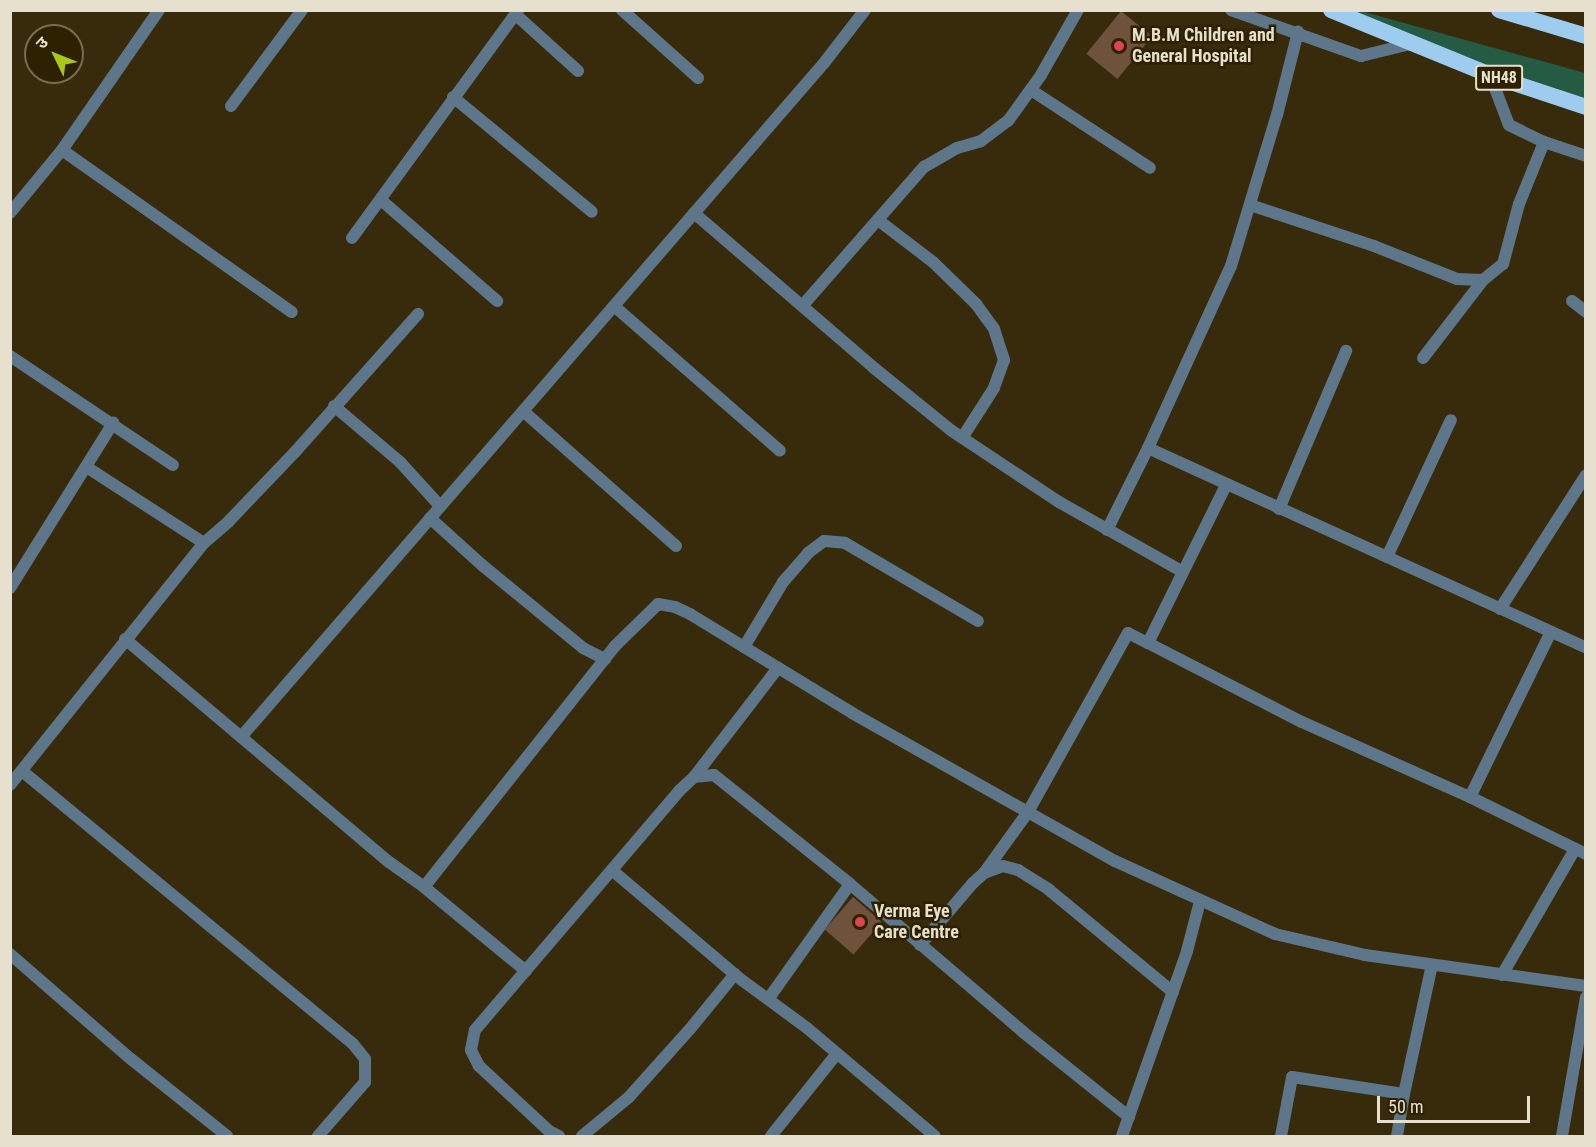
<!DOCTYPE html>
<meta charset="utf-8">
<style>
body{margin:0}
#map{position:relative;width:1596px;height:1147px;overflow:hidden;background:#382b0c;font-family:"Roboto Condensed","Noto Sans Devanagari",sans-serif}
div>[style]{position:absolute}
.green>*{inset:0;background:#245b42}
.building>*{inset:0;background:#6e523c;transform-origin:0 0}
.minor>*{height:12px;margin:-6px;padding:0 6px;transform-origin:6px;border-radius:6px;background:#5d768a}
.tertiary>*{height:12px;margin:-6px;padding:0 6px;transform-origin:6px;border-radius:6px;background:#5d768a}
.trunk>*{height:16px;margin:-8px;padding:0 8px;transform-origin:8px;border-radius:8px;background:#9eccef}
.dots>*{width:16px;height:16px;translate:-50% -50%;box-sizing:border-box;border:3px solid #2e2102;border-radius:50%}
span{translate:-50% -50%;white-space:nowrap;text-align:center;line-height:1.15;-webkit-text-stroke:5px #2e2102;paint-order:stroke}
.shield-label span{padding:2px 4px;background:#2e2102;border:2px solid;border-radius:4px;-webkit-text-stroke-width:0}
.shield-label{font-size:16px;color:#e7e0ce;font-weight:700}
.poi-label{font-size:18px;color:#e7e0ce;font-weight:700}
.left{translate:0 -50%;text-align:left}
.frame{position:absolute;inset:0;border:12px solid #e7e0ce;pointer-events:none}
.north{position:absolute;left:24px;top:24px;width:60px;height:60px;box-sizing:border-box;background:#2e2102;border:2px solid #786d54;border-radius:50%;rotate:313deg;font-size:16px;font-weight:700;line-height:24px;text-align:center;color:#e7e0ce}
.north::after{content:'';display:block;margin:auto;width:21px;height:27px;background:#a8c71c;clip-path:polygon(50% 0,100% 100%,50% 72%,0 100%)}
.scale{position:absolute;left:1377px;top:1096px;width:153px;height:27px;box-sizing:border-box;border:3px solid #e7e0ce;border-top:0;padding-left:8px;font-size:18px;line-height:21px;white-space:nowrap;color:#e7e0ce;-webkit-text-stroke:4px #2e2102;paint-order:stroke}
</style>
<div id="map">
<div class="green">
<i style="clip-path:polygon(1334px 11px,1361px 11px,1585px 73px,1585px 103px)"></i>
</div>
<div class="building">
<i style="left:1121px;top:11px;width:40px;height:55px;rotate:39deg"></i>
<i style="left:853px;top:897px;width:38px;height:43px;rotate:41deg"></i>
</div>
<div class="minor">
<i style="left:622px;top:10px;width:102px;rotate:41.8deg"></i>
<i style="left:515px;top:14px;width:85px;rotate:42.1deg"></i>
<i style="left:1031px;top:90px;width:142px;rotate:33.2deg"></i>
<i style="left:453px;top:97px;width:180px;rotate:39.6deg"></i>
<i style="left:231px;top:106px;width:119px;rotate:-53.5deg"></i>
<i style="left:62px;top:150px;width:281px;rotate:35.2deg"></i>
<i style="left:381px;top:200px;width:154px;rotate:41deg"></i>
<i style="left:1250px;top:205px;width:131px;rotate:18.3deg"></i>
<i style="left:1374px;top:246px;width:89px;rotate:21.7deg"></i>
<i style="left:1457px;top:279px;width:26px;rotate:2deg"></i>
<i style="left:1483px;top:280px;width:26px;rotate:-39deg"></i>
<i style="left:1503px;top:264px;width:62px;rotate:-75.1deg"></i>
<i style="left:1519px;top:204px;width:67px;rotate:-68deg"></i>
<i style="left:10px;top:213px;width:82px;rotate:-50.5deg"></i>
<i style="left:62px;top:150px;width:170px;rotate:-55.3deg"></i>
<i style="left:694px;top:213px;width:238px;rotate:40.7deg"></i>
<i style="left:874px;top:368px;width:100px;rotate:38.9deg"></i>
<i style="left:952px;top:431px;width:128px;rotate:33.6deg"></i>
<i style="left:1059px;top:502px;width:142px;rotate:29.4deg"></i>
<i style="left:878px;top:220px;width:69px;rotate:37.4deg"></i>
<i style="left:933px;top:262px;width:60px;rotate:44.3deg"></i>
<i style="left:976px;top:304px;width:31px;rotate:54deg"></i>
<i style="left:994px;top:329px;width:33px;rotate:72deg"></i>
<i style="left:1004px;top:360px;width:30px;rotate:110deg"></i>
<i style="left:994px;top:388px;width:59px;rotate:122.6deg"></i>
<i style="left:352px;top:238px;width:282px;rotate:-53.9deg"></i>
<i style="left:1572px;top:301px;width:18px;rotate:38deg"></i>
<i style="left:803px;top:305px;width:184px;rotate:-48.8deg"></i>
<i style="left:924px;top:167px;width:38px;rotate:-30deg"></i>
<i style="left:957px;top:148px;width:25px;rotate:-16deg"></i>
<i style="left:981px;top:141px;width:34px;rotate:-37deg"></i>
<i style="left:1008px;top:121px;width:57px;rotate:-54.3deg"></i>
<i style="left:1041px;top:75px;width:75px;rotate:-60.4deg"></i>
<i style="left:614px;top:306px;width:220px;rotate:41.1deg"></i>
<i style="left:10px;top:356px;width:196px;rotate:33.8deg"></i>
<i style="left:1423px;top:358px;width:98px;rotate:-52.4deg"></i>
<i style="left:334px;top:406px;width:87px;rotate:40.3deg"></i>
<i style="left:400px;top:462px;width:59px;rotate:47.7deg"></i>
<i style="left:523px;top:411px;width:204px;rotate:41.4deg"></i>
<i style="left:1148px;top:448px;width:482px;rotate:24.5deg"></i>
<i style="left:88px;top:468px;width:138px;rotate:32.9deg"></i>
<i style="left:1279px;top:509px;width:172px;rotate:-67deg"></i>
<i style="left:430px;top:518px;width:70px;rotate:42.1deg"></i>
<i style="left:482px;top:565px;width:131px;rotate:39.4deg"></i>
<i style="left:583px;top:648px;width:25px;rotate:27deg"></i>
<i style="left:1107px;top:530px;width:92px;rotate:-63.4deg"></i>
<i style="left:1148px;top:448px;width:200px;rotate:-65.5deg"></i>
<i style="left:1231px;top:266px;width:158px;rotate:-73.1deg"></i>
<i style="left:1277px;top:115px;width:86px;rotate:-75.8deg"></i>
<i style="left:1387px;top:557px;width:151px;rotate:-65deg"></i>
<i style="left:10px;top:588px;width:195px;rotate:-58deg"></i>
<i style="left:1500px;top:609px;width:159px;rotate:-57.3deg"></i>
<i style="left:125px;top:639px;width:346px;rotate:40.2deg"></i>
<i style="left:389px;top:862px;width:43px;rotate:35.5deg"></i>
<i style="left:424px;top:887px;width:132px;rotate:39.5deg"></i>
<i style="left:1148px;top:643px;width:173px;rotate:27.2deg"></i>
<i style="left:1302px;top:722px;width:184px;rotate:24.1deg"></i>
<i style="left:1470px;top:797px;width:129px;rotate:26.2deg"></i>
<i style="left:744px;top:647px;width:76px;rotate:-59deg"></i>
<i style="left:783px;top:582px;width:38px;rotate:-49deg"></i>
<i style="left:808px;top:553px;width:20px;rotate:-37deg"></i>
<i style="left:824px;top:541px;width:21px;rotate:5deg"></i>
<i style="left:845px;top:543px;width:154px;rotate:30.4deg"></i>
<i style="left:241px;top:737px;width:891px;rotate:-49.14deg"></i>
<i style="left:824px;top:63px;width:67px;rotate:-52.3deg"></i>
<i style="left:22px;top:771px;width:429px;rotate:39.5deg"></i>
<i style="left:353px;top:1044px;width:19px;rotate:51deg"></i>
<i style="left:365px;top:1059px;width:23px;rotate:90deg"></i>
<i style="left:365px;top:1082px;width:72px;rotate:131deg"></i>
<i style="left:694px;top:777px;width:138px;rotate:-52.4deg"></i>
<i style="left:10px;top:785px;width:310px;rotate:-51.3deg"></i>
<i style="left:204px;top:543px;width:33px;rotate:-41deg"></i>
<i style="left:229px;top:521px;width:95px;rotate:-46.3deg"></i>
<i style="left:295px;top:452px;width:185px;rotate:-48.3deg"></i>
<i style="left:1470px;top:797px;width:184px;rotate:-63.9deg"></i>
<i style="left:613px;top:871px;width:165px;rotate:40.3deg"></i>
<i style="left:739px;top:978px;width:84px;rotate:36.3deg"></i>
<i style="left:807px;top:1028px;width:167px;rotate:40.2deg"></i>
<i style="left:984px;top:873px;width:75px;rotate:-54.2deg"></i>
<i style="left:1028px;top:812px;width:205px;rotate:-60.8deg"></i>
<i style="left:1128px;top:633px;width:22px;rotate:27deg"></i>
<i style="left:1148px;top:643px;width:176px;rotate:-63.7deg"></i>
<i style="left:424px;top:887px;width:308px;rotate:-51.6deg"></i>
<i style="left:615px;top:646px;width:60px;rotate:-44.3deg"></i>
<i style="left:658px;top:604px;width:17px;rotate:10deg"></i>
<i style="left:675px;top:607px;width:17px;rotate:25deg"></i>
<i style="left:690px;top:614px;width:190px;rotate:31.4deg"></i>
<i style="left:852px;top:713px;width:302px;rotate:29.4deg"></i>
<i style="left:1115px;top:861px;width:176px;rotate:24.5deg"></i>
<i style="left:1275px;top:934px;width:92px;rotate:13.1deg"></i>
<i style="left:1365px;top:955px;width:223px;rotate:8deg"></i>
<i style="left:920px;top:945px;width:82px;rotate:-49.5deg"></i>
<i style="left:973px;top:883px;width:15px;rotate:-42deg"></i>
<i style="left:984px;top:873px;width:20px;rotate:-20deg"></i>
<i style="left:1003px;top:866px;width:16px;rotate:15deg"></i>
<i style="left:1018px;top:870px;width:36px;rotate:32deg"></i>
<i style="left:1048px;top:889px;width:162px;rotate:39.5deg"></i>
<i style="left:10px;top:954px;width:160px;rotate:41deg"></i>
<i style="left:131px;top:1059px;width:123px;rotate:38.7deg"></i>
<i style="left:1502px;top:975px;width:146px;rotate:-59.9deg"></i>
<i style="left:769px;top:998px;width:140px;rotate:-54.6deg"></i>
<i style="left:559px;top:1136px;width:11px;rotate:-153deg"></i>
<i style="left:549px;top:1131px;width:96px;rotate:-137.1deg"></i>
<i style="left:479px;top:1066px;width:18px;rotate:-117deg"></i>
<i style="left:471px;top:1050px;width:20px;rotate:-79deg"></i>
<i style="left:475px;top:1030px;width:314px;rotate:-49.5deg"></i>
<i style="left:679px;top:791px;width:21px;rotate:-43deg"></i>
<i style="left:694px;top:777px;width:20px;rotate:-6deg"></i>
<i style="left:714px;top:775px;width:174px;rotate:38.7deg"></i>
<i style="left:850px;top:884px;width:228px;rotate:40.5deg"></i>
<i style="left:1023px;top:1032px;width:136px;rotate:38.7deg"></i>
<i style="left:582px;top:1136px;width:61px;rotate:-39.7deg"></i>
<i style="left:629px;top:1097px;width:91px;rotate:-48.1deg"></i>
<i style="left:690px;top:1029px;width:71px;rotate:-50.7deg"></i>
<i style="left:771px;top:1136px;width:104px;rotate:-51.3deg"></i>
<i style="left:1122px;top:1136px;width:196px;rotate:-70.6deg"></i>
<i style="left:1187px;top:951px;width:52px;rotate:-75.4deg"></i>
<i style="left:1281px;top:1136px;width:60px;rotate:-79.4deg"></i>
<i style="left:1292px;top:1077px;width:113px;rotate:8.6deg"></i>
<i style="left:1404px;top:1094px;width:132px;rotate:-77.8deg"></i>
<i style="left:1397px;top:1136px;width:43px;rotate:-80.5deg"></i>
<i style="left:1562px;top:1136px;width:141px;rotate:-80.2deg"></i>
</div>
<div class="tertiary">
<i style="left:1231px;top:10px;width:138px;rotate:19.5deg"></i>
<i style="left:1361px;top:56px;width:55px;rotate:-13.8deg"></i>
<i style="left:1490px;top:75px;width:53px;rotate:69.2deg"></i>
<i style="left:1509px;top:125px;width:39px;rotate:26deg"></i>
<i style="left:1544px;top:142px;width:44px;rotate:18.4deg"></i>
</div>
<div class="trunk">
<i style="left:1331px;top:10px;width:172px;rotate:22.2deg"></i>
<i style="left:1490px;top:75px;width:101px;rotate:18.4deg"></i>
<i style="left:1499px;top:10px;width:91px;rotate:16.6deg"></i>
</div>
<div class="dots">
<i style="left:1119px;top:46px;background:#e0444e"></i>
<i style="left:860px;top:922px;background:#e0444e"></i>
</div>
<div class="shield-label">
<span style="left:1499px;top:78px">NH48</span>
</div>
<div class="poi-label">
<span class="left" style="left:1132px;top:46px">M.B.M Children and<br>General Hospital</span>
<span class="left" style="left:874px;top:922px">Verma Eye<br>Care Centre</span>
</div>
<div class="frame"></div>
<div class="north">उ</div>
<div class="scale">50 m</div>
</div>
